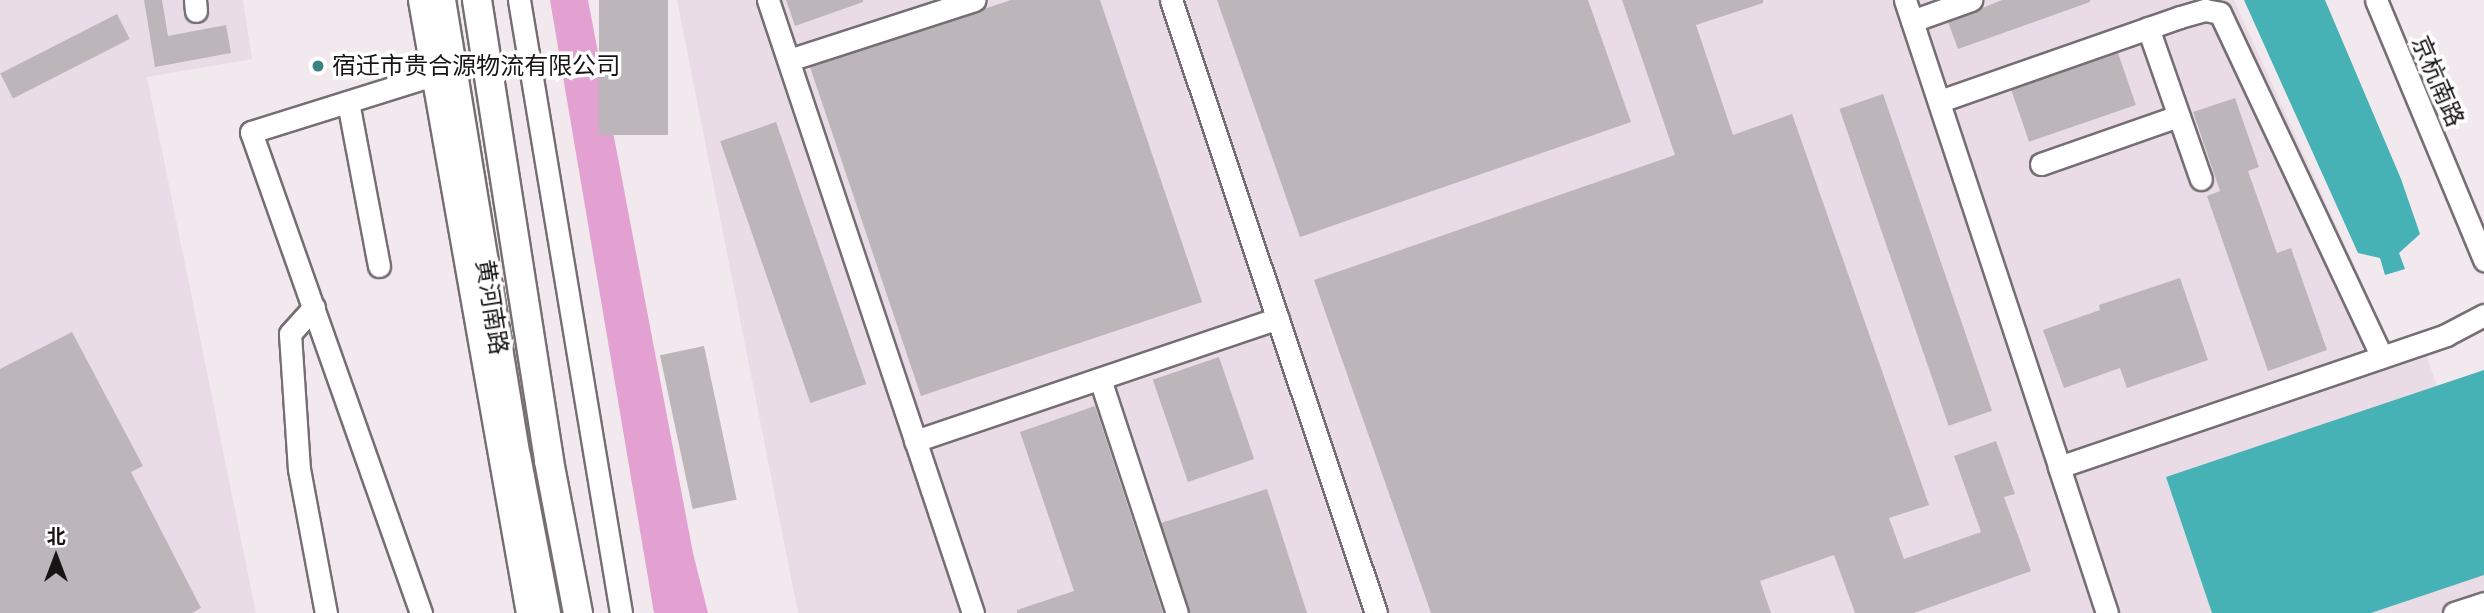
<!DOCTYPE html>
<meta charset="utf-8">
<style>
body{margin:0}
#map{position:relative;width:2484px;height:613px;overflow:hidden;background:#f1e9ee;font-family:Mulish,"Noto Sans SC",sans-serif}
div>[style]{position:absolute}
.built>*{inset:0;background:#eadce6}
.forest>*{inset:0;background:#e2a1d1}
.water>*{inset:0;background:#46b2b5}
.building>*{inset:0;background:#bcb5ba;transform-origin:0 0}
.roads{filter:drop-shadow(2px 0 #756f73) drop-shadow(-2px 0 #756f73) drop-shadow(0 2px #756f73) drop-shadow(0 -2px #756f73)}
.minor>*{height:21px;margin:-10.5px;padding:0 10.5px;transform-origin:10.5px;border-radius:10.5px;background:#fff}
.major>*{height:28px;margin:-14px;padding:0 14px;transform-origin:14px;border-radius:14px;background:#fff}
.dots>*{width:19px;height:19px;translate:-50% -50%;box-sizing:border-box;border:4px solid #fff;border-radius:50%}
span{translate:-50% -50%;white-space:nowrap;text-align:center;line-height:1.15;-webkit-text-stroke:7px #fff;paint-order:stroke}
.poi-label{font-size:24px;color:#171416}
.left{translate:0 -50%;text-align:left}
.street-label{font-size:24px;color:#171416}
.north{position:absolute;left:21px;top:522px;width:70px;height:70px;-webkit-text-stroke:5px #fff;paint-order:stroke;rotate:0deg;font-size:19px;font-weight:700;line-height:28px;text-align:center;color:#171416}
.north::after{content:'';display:block;margin:auto;width:24px;height:32px;background:#171416;clip-path:polygon(50% 0,100% 100%,50% 72%,0 100%)}
</style>
<div id="map">
<div class="built">
<i style="clip-path:polygon(0 0,243px 0,252px 59px,147px 77px,256px 613px,0 613px)"></i>
<i style="clip-path:polygon(677px 0,2234px 0,2390px 344px,2419px 334px,2484px 521px,2484px 613px,798px 613px)"></i>
</div>
<div class="forest">
<i style="clip-path:polygon(550px 0,588px 0,693px 553px,708px 613px,654px 613px)"></i>
</div>
<div class="water">
<i style="clip-path:polygon(2244px 0,2325px 0,2401px 179px,2420px 234px,2399px 253px,2405px 269px,2385px 275px,2380px 258px,2358px 253px)"></i>
<i style="clip-path:polygon(2484px 370px,2484px 575px,2371px 613px,2212px 613px,2166px 477px)"></i>
</div>
<div class="building">
<i style="clip-path:polygon(144px 0,162px 0,168px 36px,226px 25px,231px 53px,155px 67px)"></i>
<i style="left:599px;top:0;width:69px;height:135px"></i>
<i style="clip-path:polygon(786px 0,863px 0,863px 2px,795px 26px)"></i>
<i style="clip-path:polygon(1011px 0,1100px 0,1202px 302px,921px 396px,810px 67px)"></i>
<i style="clip-path:polygon(1217px 0,1588px 0,1631px 122px,1300px 237px)"></i>
<i style="clip-path:polygon(1622px 0,1763px 0,1763px 3px,1696px 25px,1733px 135px,1792px 114px,1929px 505px,1889px 518px,1904px 559px,1981px 532px,1954px 456px,1996px 441px,2015px 494px,2004px 497px,2031px 571px,1914px 613px,1855px 613px,1834px 555px,1760px 581px,1771px 613px,1431px 613px,1314px 280px,1675px 155px)"></i>
<i style="clip-path:polygon(2002px 0,2090px 0,2090px 2px,1958px 49px,1948px 22px)"></i>
<i style="left:117px;top:14px;width:28px;height:131px;rotate:63deg"></i>
<i style="left:2118px;top:53px;width:55px;height:113px;rotate:71deg"></i>
<i style="left:1883px;top:94px;width:335px;height:46px;rotate:71deg"></i>
<i style="clip-path:polygon(2235px 98px,2259px 167px,2248px 171px,2277px 253px,2291px 248px,2327px 350px,2268px 371px,2207px 196px,2220px 191px,2193px 112px)"></i>
<i style="left:776px;top:122px;width:277px;height:59px;rotate:71deg"></i>
<i style="clip-path:polygon(2180px 278px,2208px 360px,2127px 388px,2120px 368px,2064px 388px,2043px 330px,2100px 310px,2099px 305px)"></i>
<i style="clip-path:polygon(72px 332px,143px 466px,131px 472px,201px 608px,192px 613px,0 613px,0 369px)"></i>
<i style="left:704px;top:346px;width:157px;height:45px;rotate:78deg"></i>
<i style="left:1219px;top:357px;width:108px;height:70px;rotate:71deg"></i>
<i style="clip-path:polygon(1095px 406px,1163px 613px,1017px 613px,1017px 610px,1074px 591px,1020px 432px)"></i>
<i style="clip-path:polygon(1267px 489px,1307px 613px,1190px 613px,1161px 523px)"></i>
</div>
<div class="roads">
<div class="minor">
<i style="left:195px;top:0;width:11px;rotate:85deg"></i>
<i style="left:419px;top:0;width:622px;rotate:80.01deg"></i>
<i style="left:519px;top:0;width:621px;rotate:80.55deg"></i>
<i style="left:768px;top:0;width:646px;rotate:71.51deg"></i>
<i style="left:1171px;top:0;width:646px;rotate:71.51deg"></i>
<i style="left:1905px;top:0;width:492px;rotate:71.7deg"></i>
<i style="left:2376px;top:0;width:282px;rotate:67.4deg"></i>
<i style="left:1912px;top:21px;width:63px;rotate:-19.6deg"></i>
<i style="left:2148px;top:28px;width:160px;rotate:70.7deg"></i>
<i style="left:789px;top:60px;width:195px;rotate:-17.9deg"></i>
<i style="left:1940px;top:101px;width:254px;rotate:-19.3deg"></i>
<i style="left:2180px;top:17px;width:26px;rotate:-16deg"></i>
<i style="left:2205px;top:10px;width:15px;rotate:11deg"></i>
<i style="left:2220px;top:13px;width:380px;rotate:64.8deg"></i>
<i style="left:348px;top:102px;width:167px;rotate:79.3deg"></i>
<i style="left:2041px;top:164px;width:145px;rotate:-19.3deg"></i>
<i style="left:314px;top:307px;width:36px;rotate:132deg"></i>
<i style="left:290px;top:334px;width:135px;rotate:86.2deg"></i>
<i style="left:299px;top:469px;width:147px;rotate:79.4deg"></i>
<i style="left:1100px;top:379px;width:246px;rotate:71.8deg"></i>
<i style="left:915px;top:441px;width:383px;rotate:-18.7deg"></i>
<i style="left:421px;top:613px;width:510px;rotate:-109.46deg"></i>
<i style="left:251px;top:132px;width:211px;rotate:-17.4deg"></i>
<i style="left:2107px;top:613px;width:154px;rotate:-108.2deg"></i>
<i style="left:2059px;top:467px;width:409px;rotate:-18.8deg"></i>
<i style="left:2446px;top:335px;width:43px;rotate:-27.8deg"></i>
<i style="left:2454px;top:613px;width:32px;rotate:-18deg"></i>
</div>
<div class="major">
<i style="left:441px;top:0;width:462px;rotate:80.7deg"></i>
<i style="left:516px;top:456px;width:160px;rotate:79.2deg"></i>
<i style="left:477px;top:0;width:467px;rotate:81.1deg"></i>
<i style="left:549px;top:461px;width:155px;rotate:79.2deg"></i>
</div>
</div>
<div class="dots">
<i style="left:318px;top:66px;background:#398284"></i>
</div>
<div class="poi-label">
<span class="left" style="left:332px;top:66px">宿迁市贵合源物流有限公司</span>
</div>
<div class="street-label">
<span style="left:2438px;top:81px;rotate:67deg">京杭南路</span>
<span style="left:492px;top:307px;rotate:81deg">黄河南路</span>
</div>
<div class="north">北</div>
</div>
